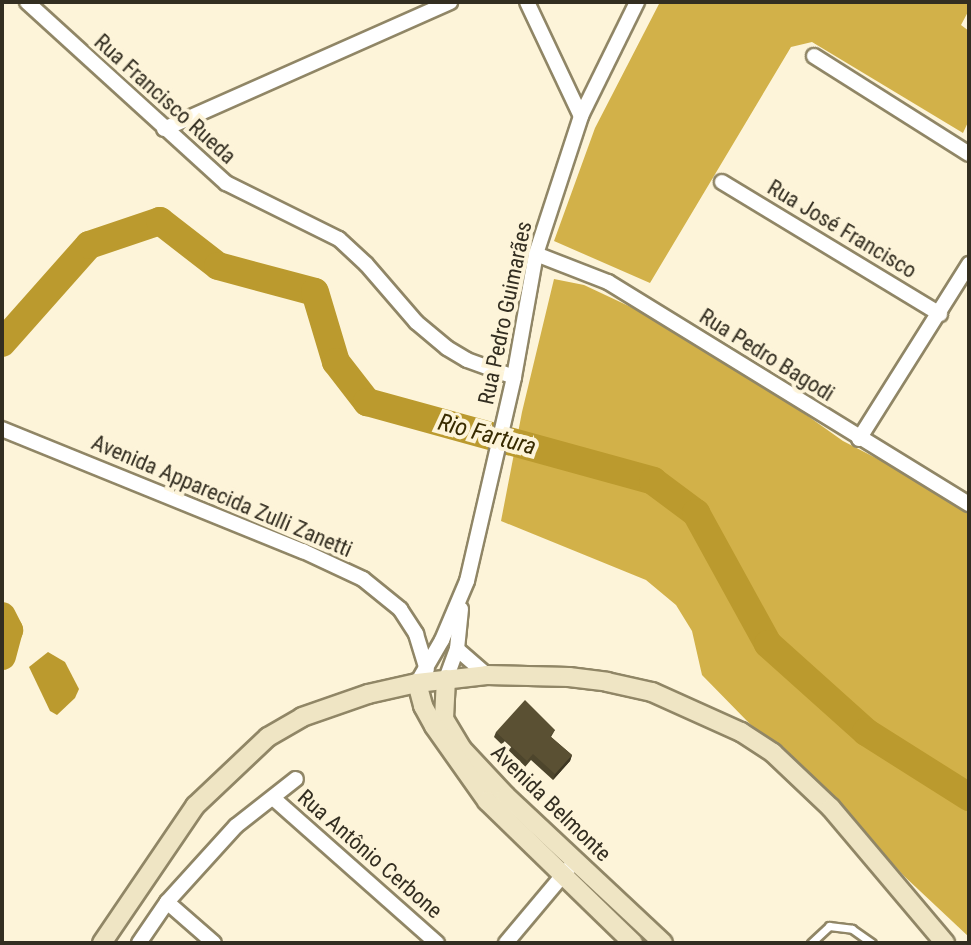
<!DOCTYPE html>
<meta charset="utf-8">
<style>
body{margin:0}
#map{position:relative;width:971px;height:945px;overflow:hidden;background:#fdf4d9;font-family:"Roboto Condensed",sans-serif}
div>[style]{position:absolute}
.forest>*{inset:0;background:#d2b149}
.water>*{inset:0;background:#bb9a2e}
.river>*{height:28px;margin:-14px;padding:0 14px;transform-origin:14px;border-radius:14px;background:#bb9a2e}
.roads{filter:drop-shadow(2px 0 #908666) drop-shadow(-2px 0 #908666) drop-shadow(0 2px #908666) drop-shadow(0 -2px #908666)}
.lane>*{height:7px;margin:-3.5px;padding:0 3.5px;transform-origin:3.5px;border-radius:3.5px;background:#fff}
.street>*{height:14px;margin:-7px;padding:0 7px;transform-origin:7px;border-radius:7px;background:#fff}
.secondary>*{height:18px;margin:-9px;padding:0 9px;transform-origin:9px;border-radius:9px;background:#efe5c4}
.wall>*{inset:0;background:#4d452c}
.shaded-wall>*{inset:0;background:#3f3824}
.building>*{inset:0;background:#5a5033}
span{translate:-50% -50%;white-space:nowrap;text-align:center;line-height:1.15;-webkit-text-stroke:8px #fdf4d9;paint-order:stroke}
.street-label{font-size:22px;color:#332e21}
.water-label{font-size:24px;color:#382b00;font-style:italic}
.frame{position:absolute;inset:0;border:4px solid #332e21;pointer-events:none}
</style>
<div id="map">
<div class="forest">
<i style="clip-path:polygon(660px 2px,969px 2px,969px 10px,961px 25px,969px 31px,969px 120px,963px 133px,812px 42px,791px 47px,650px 283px,554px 241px,595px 128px)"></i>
<i style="clip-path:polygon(554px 279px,584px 285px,701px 340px,843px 441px,969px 506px,969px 937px,904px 876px,838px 803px,749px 723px,702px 675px,692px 631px,676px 605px,646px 580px,501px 521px,522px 412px)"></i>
</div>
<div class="water">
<i style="clip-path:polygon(48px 652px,65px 662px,79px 689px,75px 698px,57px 715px,50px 711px,29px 667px)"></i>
</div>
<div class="river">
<i style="left:2px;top:343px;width:131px;rotate:-48.4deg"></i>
<i style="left:89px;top:245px;width:75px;rotate:-18.7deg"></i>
<i style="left:160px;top:221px;width:73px;rotate:37.8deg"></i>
<i style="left:218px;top:266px;width:100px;rotate:15deg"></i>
<i style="left:315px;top:292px;width:73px;rotate:73.3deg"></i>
<i style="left:336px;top:362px;width:51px;rotate:52.2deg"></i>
<i style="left:367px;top:402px;width:297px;rotate:15.4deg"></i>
<i style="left:653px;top:481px;width:54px;rotate:36.7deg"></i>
<i style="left:696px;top:513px;width:149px;rotate:61.2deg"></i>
<i style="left:768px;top:644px;width:132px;rotate:41.9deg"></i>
<i style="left:866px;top:732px;width:122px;rotate:32.3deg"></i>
<i style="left:2px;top:616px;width:16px;rotate:63deg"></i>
<i style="left:9px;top:630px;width:27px;rotate:105deg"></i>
</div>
<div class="roads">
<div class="lane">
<i style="left:811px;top:943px;width:25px;rotate:-43deg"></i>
<i style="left:829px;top:926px;width:23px;rotate:7deg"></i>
<i style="left:852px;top:929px;width:24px;rotate:35deg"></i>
</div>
<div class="street">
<i style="left:27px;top:2px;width:269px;rotate:42.3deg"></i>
<i style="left:226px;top:183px;width:126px;rotate:26.4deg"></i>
<i style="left:339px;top:239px;width:37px;rotate:43deg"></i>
<i style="left:366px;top:264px;width:77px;rotate:49.2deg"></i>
<i style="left:416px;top:322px;width:40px;rotate:40deg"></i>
<i style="left:447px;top:348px;width:23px;rotate:31deg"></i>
<i style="left:467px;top:360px;width:50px;rotate:19.9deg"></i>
<i style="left:527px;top:2px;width:126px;rotate:64.7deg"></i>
<i style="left:814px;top:56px;width:183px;rotate:32.3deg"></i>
<i style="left:164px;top:129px;width:313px;rotate:-23.9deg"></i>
<i style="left:722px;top:182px;width:255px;rotate:31.2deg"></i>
<i style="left:536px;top:254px;width:77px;rotate:21.3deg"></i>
<i style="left:608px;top:282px;width:424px;rotate:31.6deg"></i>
<i style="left:2px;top:429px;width:325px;rotate:22.1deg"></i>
<i style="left:303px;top:551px;width:66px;rotate:25deg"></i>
<i style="left:363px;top:579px;width:48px;rotate:39deg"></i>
<i style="left:400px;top:609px;width:30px;rotate:57deg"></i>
<i style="left:416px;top:634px;width:37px;rotate:73deg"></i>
<i style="left:859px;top:439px;width:207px;rotate:-57.8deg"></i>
<i style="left:461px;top:609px;width:40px;rotate:95.7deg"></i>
<i style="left:457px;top:649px;width:40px;rotate:41deg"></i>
<i style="left:446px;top:679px;width:32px;rotate:-70deg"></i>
<i style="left:417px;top:683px;width:50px;rotate:-59.8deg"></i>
<i style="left:442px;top:640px;width:64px;rotate:-67deg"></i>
<i style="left:467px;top:581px;width:209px;rotate:-77deg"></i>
<i style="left:514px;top:377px;width:125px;rotate:-79.9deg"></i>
<i style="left:536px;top:254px;width:145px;rotate:-71.9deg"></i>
<i style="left:581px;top:116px;width:127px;rotate:-63.8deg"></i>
<i style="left:273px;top:798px;width:219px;rotate:41.5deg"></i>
<i style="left:167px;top:902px;width:62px;rotate:41.1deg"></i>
<i style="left:139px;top:943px;width:50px;rotate:-55.7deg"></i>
<i style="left:167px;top:902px;width:103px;rotate:-47.8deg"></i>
<i style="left:236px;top:826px;width:76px;rotate:-38.1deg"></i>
<i style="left:506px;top:943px;width:97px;rotate:-50deg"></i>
</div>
<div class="secondary">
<i style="left:446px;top:679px;width:40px;rotate:92.9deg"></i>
<i style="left:444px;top:719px;width:35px;rotate:59deg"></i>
<i style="left:462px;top:749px;width:64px;rotate:46.9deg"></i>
<i style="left:506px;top:796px;width:215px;rotate:43.1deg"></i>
<i style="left:417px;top:683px;width:24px;rotate:75deg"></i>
<i style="left:423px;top:706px;width:23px;rotate:61deg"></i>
<i style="left:434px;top:726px;width:92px;rotate:54.8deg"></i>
<i style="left:487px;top:801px;width:204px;rotate:44.2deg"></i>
<i style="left:102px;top:943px;width:166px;rotate:-55.8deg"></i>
<i style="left:195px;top:806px;width:100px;rotate:-43.4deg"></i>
<i style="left:268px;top:737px;width:39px;rotate:-30deg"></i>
<i style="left:302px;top:717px;width:70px;rotate:-19.2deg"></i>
<i style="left:368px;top:694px;width:50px;rotate:-12.7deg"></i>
<i style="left:417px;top:683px;width:70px;rotate:-6.5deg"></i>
<i style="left:487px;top:675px;width:82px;rotate:1.4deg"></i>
<i style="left:569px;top:677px;width:38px;rotate:7deg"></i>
<i style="left:607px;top:682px;width:46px;rotate:12.5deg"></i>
<i style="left:652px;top:692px;width:98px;rotate:24.2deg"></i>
<i style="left:741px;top:732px;width:38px;rotate:33deg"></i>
<i style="left:773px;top:753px;width:80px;rotate:43.5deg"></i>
<i style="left:831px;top:808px;width:177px;rotate:49.8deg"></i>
</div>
</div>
<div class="wall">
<i style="clip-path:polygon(555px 730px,551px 737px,572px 755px,570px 761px,553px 780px,531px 760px,525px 767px,494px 737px,496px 732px)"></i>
</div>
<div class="shaded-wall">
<i style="clip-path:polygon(572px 755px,570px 761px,553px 780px,555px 774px)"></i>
</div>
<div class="building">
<i style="clip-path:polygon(525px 700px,555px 730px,550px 736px,572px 755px,555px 774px,533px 754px,527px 761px,496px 732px)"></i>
</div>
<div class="street-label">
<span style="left:165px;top:99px;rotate:42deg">Rua Francisco Rueda</span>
<span style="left:842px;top:229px;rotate:31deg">Rua José Francisco</span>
<span style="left:505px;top:313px;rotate:-78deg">Rua Pedro Guimarães</span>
<span style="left:767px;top:355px;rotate:32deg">Rua Pedro Bagodi</span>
<span style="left:222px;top:496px;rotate:23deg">Avenida Apparecida Zulli Zanetti</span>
<span style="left:551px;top:803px;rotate:44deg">Avenida Belmonte</span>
<span style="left:370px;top:854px;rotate:41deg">Rua Antônio Cerbone</span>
</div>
<div class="water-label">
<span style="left:487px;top:435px;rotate:15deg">Rio Fartura</span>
</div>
<div class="frame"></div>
</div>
